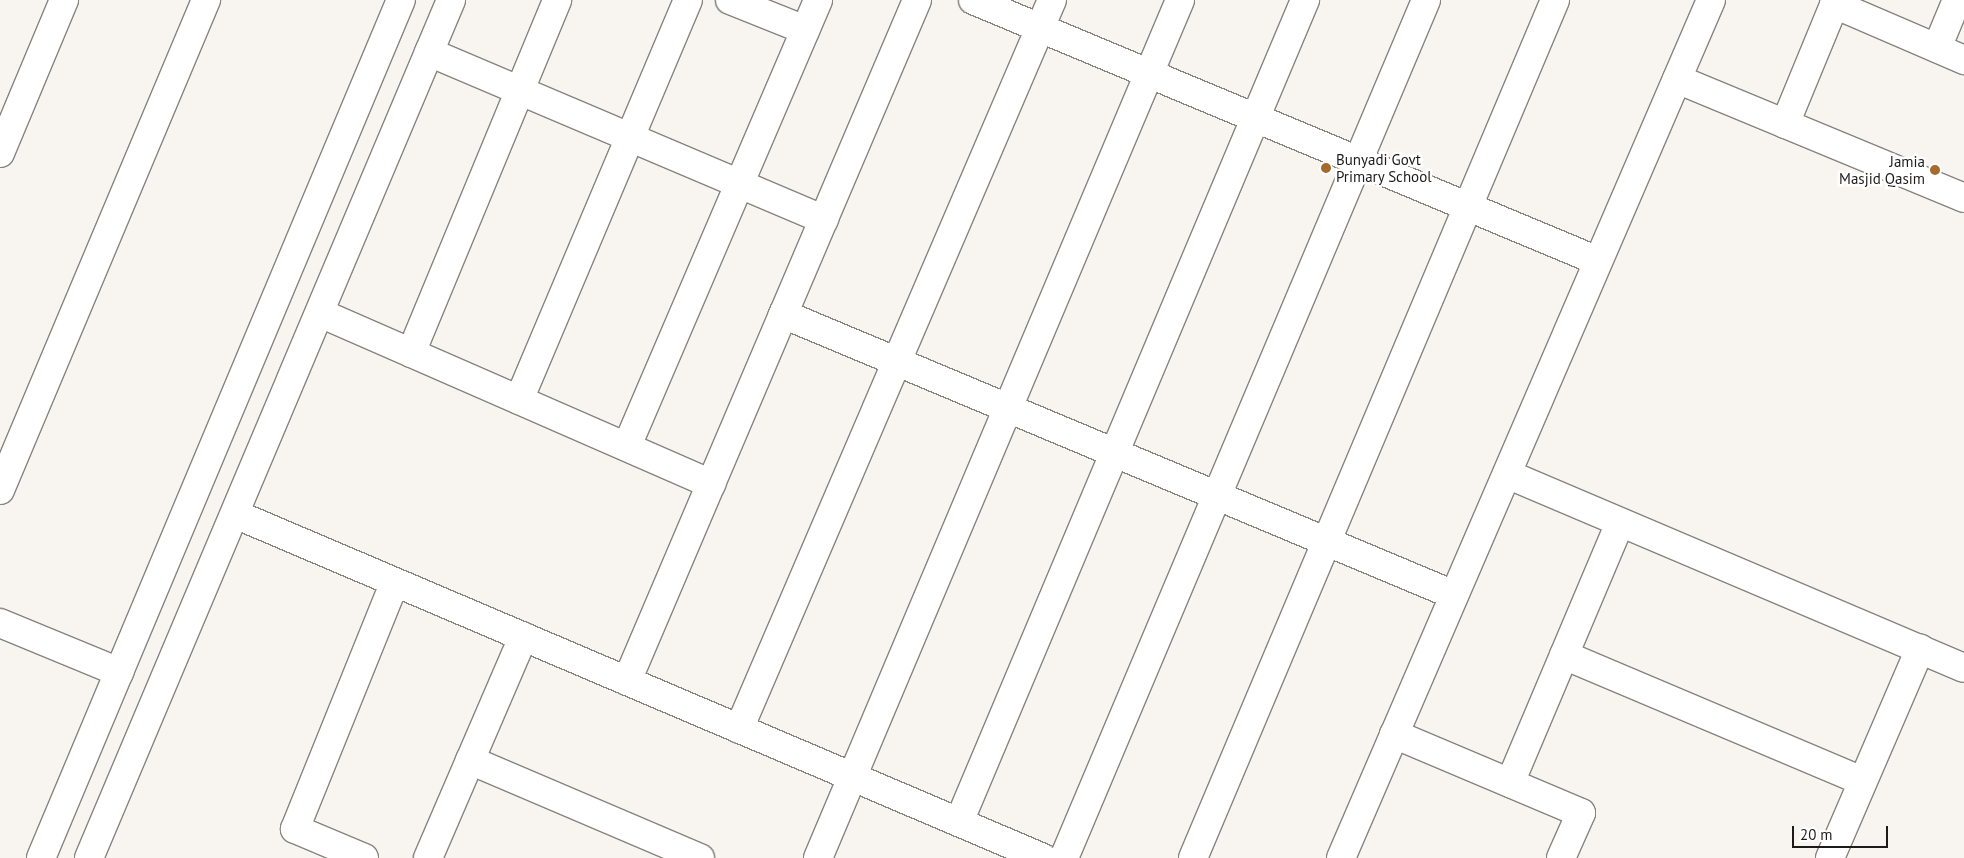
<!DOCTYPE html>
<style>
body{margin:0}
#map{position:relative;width:1964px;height:858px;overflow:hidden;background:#f8f4ef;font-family:"PT Sans",sans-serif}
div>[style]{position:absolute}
.roads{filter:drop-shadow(1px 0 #888480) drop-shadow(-1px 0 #888480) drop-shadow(0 1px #888480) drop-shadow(0 -1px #888480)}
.minor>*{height:28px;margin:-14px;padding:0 14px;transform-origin:14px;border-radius:14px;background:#fff}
.dots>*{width:14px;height:14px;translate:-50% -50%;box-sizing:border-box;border:2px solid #fff;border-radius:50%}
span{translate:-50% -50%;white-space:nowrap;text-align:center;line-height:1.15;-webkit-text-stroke:5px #fff;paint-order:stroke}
.poi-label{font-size:15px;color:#1d1b1a}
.left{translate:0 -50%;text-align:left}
.right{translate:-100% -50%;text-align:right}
.scale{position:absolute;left:1792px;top:826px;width:96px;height:22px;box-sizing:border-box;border:2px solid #1d1b1a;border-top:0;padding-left:6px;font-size:15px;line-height:18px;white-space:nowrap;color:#1d1b1a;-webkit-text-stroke:4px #fff;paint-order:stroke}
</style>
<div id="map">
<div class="roads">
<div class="minor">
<i style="left:730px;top:0;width:81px;rotate:21.8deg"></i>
<i style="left:973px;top:0;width:677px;rotate:22.67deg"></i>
<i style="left:1834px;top:4px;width:142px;rotate:23.3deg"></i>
<i style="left:1937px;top:48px;width:52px;rotate:-67.4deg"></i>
<i style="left:429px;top:52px;width:429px;rotate:23deg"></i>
<i style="left:1677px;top:79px;width:311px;rotate:22.5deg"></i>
<i style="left:1785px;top:124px;width:134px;rotate:-67.6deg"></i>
<i style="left:0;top:153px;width:166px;rotate:-67.3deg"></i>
<i style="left:320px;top:313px;width:427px;rotate:23.6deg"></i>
<i style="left:783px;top:314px;width:727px;rotate:22.72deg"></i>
<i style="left:411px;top:353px;width:382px;rotate:-67.5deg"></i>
<i style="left:519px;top:400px;width:434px;rotate:-67.1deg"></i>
<i style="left:627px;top:446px;width:485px;rotate:-66.8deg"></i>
<i style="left:1507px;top:474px;width:496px;rotate:23deg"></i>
<i style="left:0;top:490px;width:532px;rotate:-67.2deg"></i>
<i style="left:235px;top:514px;width:878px;rotate:23.06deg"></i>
<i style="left:0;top:623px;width:129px;rotate:22.4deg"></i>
<i style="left:1564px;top:655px;width:324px;rotate:22.9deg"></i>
<i style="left:627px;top:681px;width:740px;rotate:-66.93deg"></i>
<i style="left:739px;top:729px;width:793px;rotate:-66.76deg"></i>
<i style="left:1394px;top:734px;width:203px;rotate:22.9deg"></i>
<i style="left:1581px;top:813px;width:49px;rotate:114deg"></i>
<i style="left:470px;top:760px;width:250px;rotate:23.1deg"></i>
<i style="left:1510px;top:783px;width:282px;rotate:-67.1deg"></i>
<i style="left:959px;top:822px;width:892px;rotate:-67.17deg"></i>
<i style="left:41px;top:858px;width:930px;rotate:-67.24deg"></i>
<i style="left:89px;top:858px;width:931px;rotate:-67.12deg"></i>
<i style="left:364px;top:858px;width:75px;rotate:-157.2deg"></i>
<i style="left:295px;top:829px;width:266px;rotate:-68deg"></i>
<i style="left:428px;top:858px;width:241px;rotate:-66.7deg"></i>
<i style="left:818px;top:858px;width:931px;rotate:-67.12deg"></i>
<i style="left:1064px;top:858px;width:931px;rotate:-67.12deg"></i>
<i style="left:1193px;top:858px;width:931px;rotate:-67.12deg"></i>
<i style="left:1341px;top:858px;width:934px;rotate:-66.67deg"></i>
<i style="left:1830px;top:858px;width:228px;rotate:-66.7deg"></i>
</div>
</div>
<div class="dots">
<i style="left:1326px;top:168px;background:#a66a2d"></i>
<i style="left:1935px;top:170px;background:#a66a2d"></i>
</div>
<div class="poi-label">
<span class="left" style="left:1336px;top:168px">Bunyadi Govt<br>Primary School</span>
<span class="right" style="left:1925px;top:170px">Jamia<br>Masjid Qasim</span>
</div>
<div class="scale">20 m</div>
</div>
